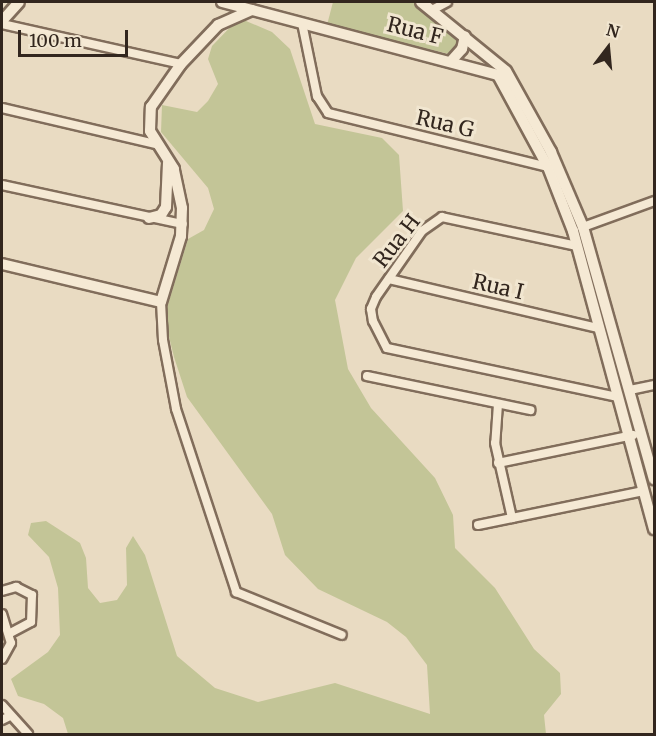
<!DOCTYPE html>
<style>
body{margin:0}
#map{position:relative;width:656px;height:736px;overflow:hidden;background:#e9dbc2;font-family:Merriweather,serif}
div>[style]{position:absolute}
.green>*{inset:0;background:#c3c597}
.roads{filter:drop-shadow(2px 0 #816d5b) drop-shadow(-2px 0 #816d5b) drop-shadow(0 2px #816d5b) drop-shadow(0 -2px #816d5b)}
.minor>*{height:8px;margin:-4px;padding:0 4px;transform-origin:4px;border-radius:4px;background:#f5e9d4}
.tertiary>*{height:10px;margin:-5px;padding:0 5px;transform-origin:5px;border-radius:5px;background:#f5e9d4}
span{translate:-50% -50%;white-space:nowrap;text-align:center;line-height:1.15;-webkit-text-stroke:6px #f1e6d0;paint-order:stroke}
.street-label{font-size:21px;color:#32261e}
.frame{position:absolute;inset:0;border:3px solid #32261e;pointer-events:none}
.north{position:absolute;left:578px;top:18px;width:60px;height:60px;-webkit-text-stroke:4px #f1e6d0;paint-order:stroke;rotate:16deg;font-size:16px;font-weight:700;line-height:24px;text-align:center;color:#32261e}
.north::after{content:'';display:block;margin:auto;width:21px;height:27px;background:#32261e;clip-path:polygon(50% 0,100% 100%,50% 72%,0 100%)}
.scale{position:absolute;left:18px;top:30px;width:110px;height:27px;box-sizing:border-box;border:3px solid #32261e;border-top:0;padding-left:8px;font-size:18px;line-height:21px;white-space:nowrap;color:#32261e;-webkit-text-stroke:4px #f1e6d0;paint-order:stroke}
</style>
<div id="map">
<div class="green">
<i style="clip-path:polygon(333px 2px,415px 2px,458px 36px,460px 44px,449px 54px,327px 25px)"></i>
<i style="clip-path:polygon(239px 18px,272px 32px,290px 49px,315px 124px,382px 138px,399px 155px,403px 211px,356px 258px,335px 300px,348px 369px,371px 408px,435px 478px,453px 515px,455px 548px,495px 588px,534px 649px,560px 673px,561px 694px,544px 715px,546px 734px,68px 734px,63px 718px,44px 704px,18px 696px,11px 679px,48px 652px,60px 635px,58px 588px,49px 557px,28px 535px,31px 523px,46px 521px,80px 543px,86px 558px,88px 588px,100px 603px,117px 600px,127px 585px,126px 548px,133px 536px,145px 555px,177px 656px,215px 688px,258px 702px,335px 683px,430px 714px,427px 665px,406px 637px,387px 622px,318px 589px,285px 555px,272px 514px,187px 397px,174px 357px,164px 317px,188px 239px,204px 230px,214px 209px,208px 188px,161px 132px,162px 105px,197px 112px,208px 101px,218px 84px,208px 59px,212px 46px)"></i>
</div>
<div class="roads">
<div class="minor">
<i style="left:432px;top:10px;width:17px;rotate:-28deg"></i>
<i style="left:302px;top:23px;width:75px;rotate:78.4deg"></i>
<i style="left:317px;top:96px;width:20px;rotate:57deg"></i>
<i style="left:328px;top:113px;width:227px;rotate:13.8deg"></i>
<i style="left:2px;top:24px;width:183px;rotate:12.6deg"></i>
<i style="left:2px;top:108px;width:158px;rotate:13.2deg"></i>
<i style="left:2px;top:185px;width:185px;rotate:12.2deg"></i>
<i style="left:583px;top:227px;width:76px;rotate:-20.1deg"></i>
<i style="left:577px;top:246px;width:138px;rotate:-167.9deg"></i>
<i style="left:442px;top:217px;width:24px;rotate:145deg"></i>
<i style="left:422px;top:231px;width:80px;rotate:124.9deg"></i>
<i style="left:376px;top:297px;width:13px;rotate:113deg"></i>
<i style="left:371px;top:309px;width:12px;rotate:81deg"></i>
<i style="left:373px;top:321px;width:30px;rotate:63deg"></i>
<i style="left:387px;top:348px;width:235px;rotate:12deg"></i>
<i style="left:389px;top:279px;width:215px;rotate:13.2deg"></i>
<i style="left:161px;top:302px;width:38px;rotate:87deg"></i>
<i style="left:163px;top:340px;width:70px;rotate:79.3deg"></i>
<i style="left:176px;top:409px;width:193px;rotate:71.8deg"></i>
<i style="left:236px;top:592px;width:114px;rotate:22.1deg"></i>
<i style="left:367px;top:376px;width:167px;rotate:11.8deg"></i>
<i style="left:630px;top:390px;width:25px;rotate:-12deg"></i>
<i style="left:498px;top:404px;width:39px;rotate:94deg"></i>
<i style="left:495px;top:443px;width:77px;rotate:77.2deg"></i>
<i style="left:498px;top:463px;width:138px;rotate:-11.7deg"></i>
<i style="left:478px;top:525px;width:169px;rotate:-11.6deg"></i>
<i style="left:2px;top:591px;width:15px;rotate:-16deg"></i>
<i style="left:16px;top:587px;width:18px;rotate:27deg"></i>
<i style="left:32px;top:595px;width:27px;rotate:92deg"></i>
<i style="left:31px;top:622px;width:24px;rotate:152deg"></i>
<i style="left:2px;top:614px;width:30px;rotate:73deg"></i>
<i style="left:11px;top:643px;width:18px;rotate:119deg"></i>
<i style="left:2px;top:705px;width:39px;rotate:48deg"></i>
<i style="left:2px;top:720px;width:9px;rotate:-27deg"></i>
</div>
<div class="tertiary">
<i style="left:222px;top:2px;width:285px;rotate:14.8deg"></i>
<i style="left:498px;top:75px;width:105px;rotate:61.5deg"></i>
<i style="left:548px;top:167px;width:69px;rotate:68.7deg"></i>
<i style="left:573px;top:231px;width:309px;rotate:74.8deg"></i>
<i style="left:421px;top:2px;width:109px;rotate:39.1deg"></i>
<i style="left:506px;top:71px;width:93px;rotate:60.9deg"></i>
<i style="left:551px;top:152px;width:82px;rotate:66.9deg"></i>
<i style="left:583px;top:227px;width:262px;rotate:74.3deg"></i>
<i style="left:2px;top:21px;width:25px;rotate:-48deg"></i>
<i style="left:452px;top:60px;width:15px;rotate:-48deg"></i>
<i style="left:462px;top:49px;width:13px;rotate:-77deg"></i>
<i style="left:149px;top:218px;width:12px;rotate:-14deg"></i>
<i style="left:161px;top:215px;width:9px;rotate:-58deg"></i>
<i style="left:166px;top:207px;width:44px;rotate:-87.4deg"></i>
<i style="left:2px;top:264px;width:163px;rotate:13.4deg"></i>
<i style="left:161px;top:302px;width:69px;rotate:-73.1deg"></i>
<i style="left:181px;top:236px;width:28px;rotate:-88deg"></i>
<i style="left:182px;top:208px;width:40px;rotate:-102deg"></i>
<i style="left:174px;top:169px;width:45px;rotate:-122.3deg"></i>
<i style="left:150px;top:131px;width:24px;rotate:-88deg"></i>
<i style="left:151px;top:107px;width:52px;rotate:-55.1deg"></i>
<i style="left:181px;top:64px;width:54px;rotate:-46.5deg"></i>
<i style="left:218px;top:25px;width:37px;rotate:-24deg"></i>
</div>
</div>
<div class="street-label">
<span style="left:415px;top:31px;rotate:14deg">Rua F</span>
<span style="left:445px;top:124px;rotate:13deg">Rua G</span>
<span style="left:397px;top:241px;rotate:-52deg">Rua H</span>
<span style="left:498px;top:287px;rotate:13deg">Rua I</span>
</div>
<div class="frame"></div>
<div class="north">N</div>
<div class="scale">100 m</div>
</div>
